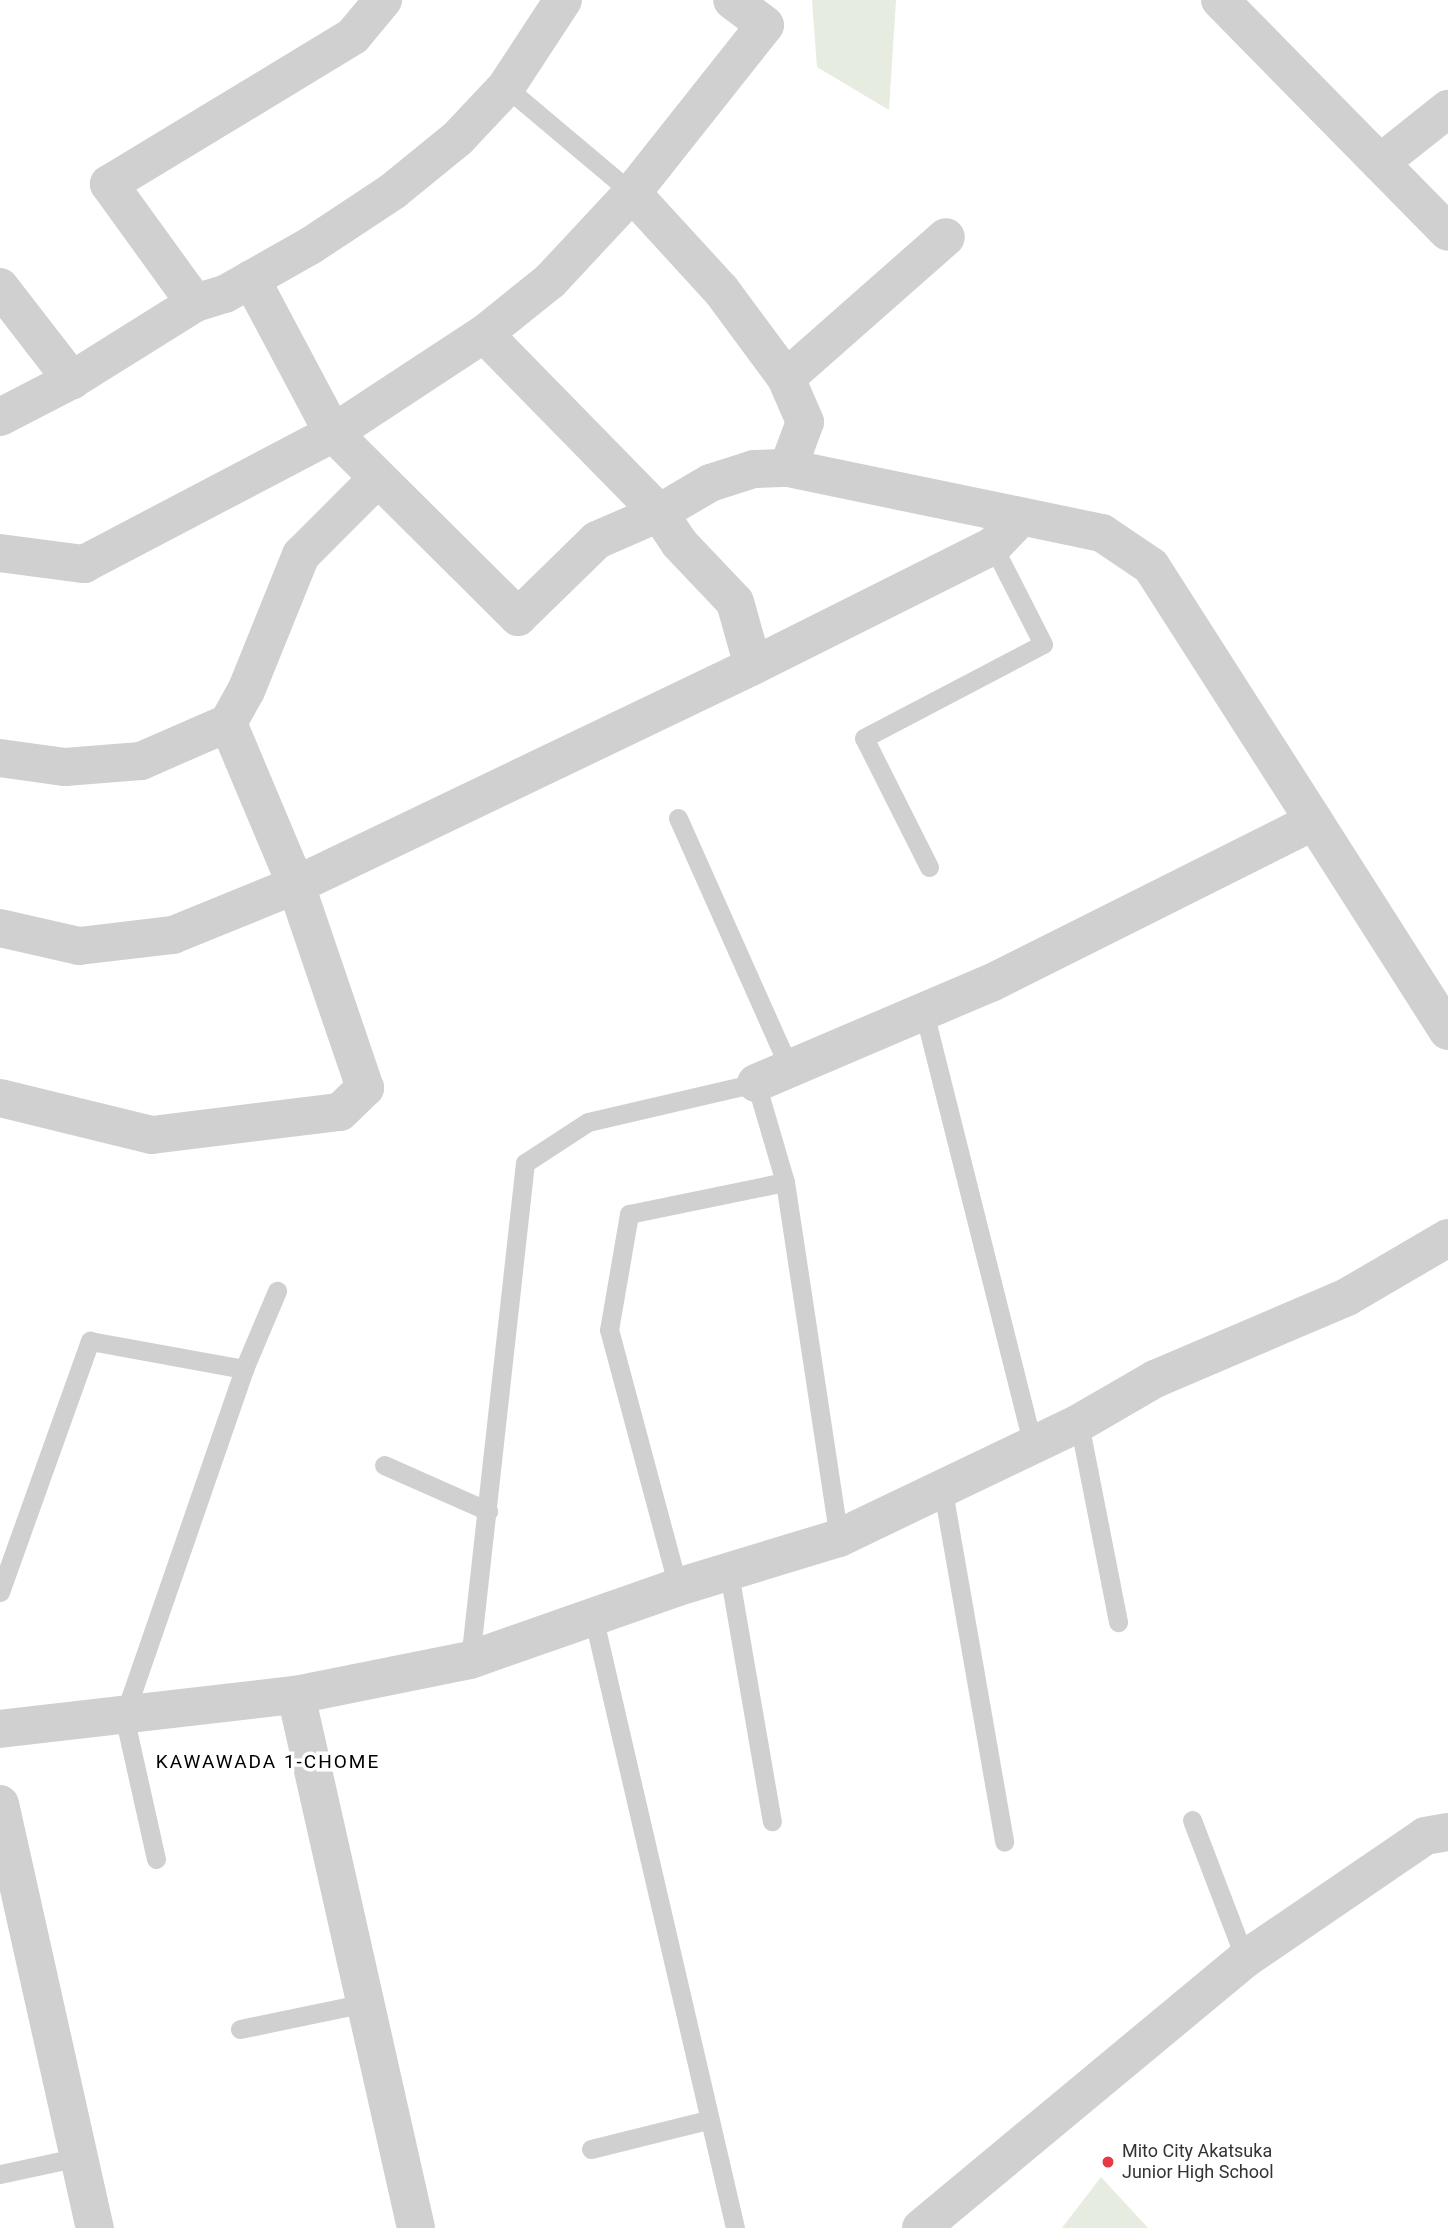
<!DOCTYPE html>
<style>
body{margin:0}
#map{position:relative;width:1448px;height:2228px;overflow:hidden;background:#fff;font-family:Roboto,sans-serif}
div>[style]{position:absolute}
.green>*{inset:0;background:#e6ecdf}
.lane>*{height:19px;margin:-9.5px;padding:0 9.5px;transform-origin:9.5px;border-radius:9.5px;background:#d0d0d0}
.street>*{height:38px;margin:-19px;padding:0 19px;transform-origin:19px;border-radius:19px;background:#d0d0d0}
.dots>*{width:19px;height:19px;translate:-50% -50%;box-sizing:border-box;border:4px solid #fff;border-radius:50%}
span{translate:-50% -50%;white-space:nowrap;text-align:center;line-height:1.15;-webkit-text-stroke:7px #fff;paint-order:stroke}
.poi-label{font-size:18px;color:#333}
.left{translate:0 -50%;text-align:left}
.neighbourhood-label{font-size:19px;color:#000;letter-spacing:2px}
</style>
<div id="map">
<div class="green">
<i style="clip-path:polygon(812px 0,896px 0,889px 110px,817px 67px)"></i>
<i style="clip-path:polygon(1101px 2177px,1148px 2228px,1062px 2228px)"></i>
</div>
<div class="lane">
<i style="left:506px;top:87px;width:165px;rotate:40.1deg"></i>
<i style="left:678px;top:818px;width:275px;rotate:66deg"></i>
<i style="left:929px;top:867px;width:144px;rotate:-116.7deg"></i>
<i style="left:864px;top:738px;width:202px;rotate:-27.7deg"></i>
<i style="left:1043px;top:644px;width:110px;rotate:-117deg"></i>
<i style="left:924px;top:1012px;width:443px;rotate:75.9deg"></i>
<i style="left:1079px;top:1423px;width:203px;rotate:78.9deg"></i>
<i style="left:384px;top:1465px;width:114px;rotate:23.9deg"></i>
<i style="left:943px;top:1491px;width:356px;rotate:80.1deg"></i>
<i style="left:729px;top:1573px;width:252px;rotate:80.2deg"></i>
<i style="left:678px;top:1587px;width:266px;rotate:-105deg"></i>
<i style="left:609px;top:1330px;width:118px;rotate:-80.2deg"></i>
<i style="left:629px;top:1214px;width:159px;rotate:-11.6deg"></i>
<i style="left:785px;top:1182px;width:360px;rotate:81.4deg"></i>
<i style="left:0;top:1592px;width:267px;rotate:-70.3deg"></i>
<i style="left:90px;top:1341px;width:157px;rotate:10.3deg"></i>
<i style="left:244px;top:1369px;width:85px;rotate:-67.1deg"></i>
<i style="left:594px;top:1620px;width:624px;rotate:76.94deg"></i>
<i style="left:470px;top:1660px;width:500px;rotate:-83.69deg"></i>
<i style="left:525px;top:1163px;width:75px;rotate:-33.1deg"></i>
<i style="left:588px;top:1122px;width:172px;rotate:-13.1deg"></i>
<i style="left:756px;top:1083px;width:103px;rotate:73.7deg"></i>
<i style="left:1192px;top:1820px;width:149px;rotate:69.1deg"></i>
<i style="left:156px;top:1859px;width:147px;rotate:-102.6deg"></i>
<i style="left:124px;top:1716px;width:367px;rotate:-70.9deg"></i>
<i style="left:240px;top:2029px;width:128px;rotate:-11.7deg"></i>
<i style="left:591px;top:2149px;width:120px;rotate:-14deg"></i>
<i style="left:0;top:2174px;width:81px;rotate:-12.1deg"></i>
</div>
<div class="street">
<i style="left:1220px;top:0;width:325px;rotate:45.5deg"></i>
<i style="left:1380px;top:163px;width:87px;rotate:-38.5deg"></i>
<i style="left:632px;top:193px;width:132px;rotate:47.5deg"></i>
<i style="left:721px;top:290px;width:109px;rotate:53.5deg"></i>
<i style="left:786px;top:378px;width:48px;rotate:66.6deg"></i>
<i style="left:805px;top:422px;width:49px;rotate:110.3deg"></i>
<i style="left:251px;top:279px;width:174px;rotate:62deg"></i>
<i style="left:333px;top:433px;width:261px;rotate:44.8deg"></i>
<i style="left:518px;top:617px;width:110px;rotate:-44.3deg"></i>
<i style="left:597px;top:540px;width:68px;rotate:-23.5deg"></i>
<i style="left:659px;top:513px;width:59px;rotate:-30.5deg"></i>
<i style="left:710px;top:483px;width:46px;rotate:-17.7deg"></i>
<i style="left:754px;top:469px;width:34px;rotate:-2deg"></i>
<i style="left:788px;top:468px;width:321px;rotate:11.7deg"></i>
<i style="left:1102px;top:533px;width:59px;rotate:34deg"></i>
<i style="left:1151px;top:566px;width:303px;rotate:57.4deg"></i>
<i style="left:0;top:287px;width:118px;rotate:52.3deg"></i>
<i style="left:195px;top:303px;width:147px;rotate:-125.9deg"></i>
<i style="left:109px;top:184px;width:285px;rotate:-31.2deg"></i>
<i style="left:353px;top:36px;width:47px;rotate:-50.2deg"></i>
<i style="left:484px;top:334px;width:250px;rotate:45.6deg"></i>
<i style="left:659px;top:513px;width:36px;rotate:56deg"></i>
<i style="left:679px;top:543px;width:81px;rotate:46.5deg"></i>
<i style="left:735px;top:602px;width:66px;rotate:74.3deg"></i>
<i style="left:786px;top:378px;width:213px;rotate:-41.4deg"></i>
<i style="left:0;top:417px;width:81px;rotate:-27.2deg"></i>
<i style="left:72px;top:380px;width:145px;rotate:-32deg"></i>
<i style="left:195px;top:303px;width:31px;rotate:-17deg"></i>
<i style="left:225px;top:294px;width:98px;rotate:-29.5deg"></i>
<i style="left:310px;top:246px;width:100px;rotate:-33.5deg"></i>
<i style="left:393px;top:191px;width:84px;rotate:-39.2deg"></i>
<i style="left:458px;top:138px;width:70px;rotate:-46.7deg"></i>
<i style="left:506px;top:87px;width:104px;rotate:-56.8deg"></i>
<i style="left:0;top:553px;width:85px;rotate:7.5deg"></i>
<i style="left:84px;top:564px;width:281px;rotate:-27.7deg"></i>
<i style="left:333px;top:433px;width:181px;rotate:-33.3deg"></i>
<i style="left:484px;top:334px;width:85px;rotate:-38.8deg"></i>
<i style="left:550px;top:281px;width:120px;rotate:-47deg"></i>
<i style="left:632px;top:193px;width:214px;rotate:-51.6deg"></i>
<i style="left:765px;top:25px;width:41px;rotate:-142.9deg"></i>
<i style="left:0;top:758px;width:66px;rotate:7.9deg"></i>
<i style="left:65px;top:767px;width:76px;rotate:-4.5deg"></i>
<i style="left:141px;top:761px;width:95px;rotate:-23.6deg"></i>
<i style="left:0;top:928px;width:81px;rotate:12.8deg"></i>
<i style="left:79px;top:946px;width:95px;rotate:-6.7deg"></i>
<i style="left:173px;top:935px;width:133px;rotate:-22.1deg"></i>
<i style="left:296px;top:885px;width:507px;rotate:-25.6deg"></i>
<i style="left:753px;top:666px;width:268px;rotate:-26.6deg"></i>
<i style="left:993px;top:546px;width:37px;rotate:-46deg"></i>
<i style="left:756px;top:1083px;width:255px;rotate:-23.1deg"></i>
<i style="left:991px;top:983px;width:361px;rotate:-26.6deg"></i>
<i style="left:1314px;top:821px;width:249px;rotate:57.5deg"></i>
<i style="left:0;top:1098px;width:156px;rotate:13.7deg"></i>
<i style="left:152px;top:1135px;width:189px;rotate:-7deg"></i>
<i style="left:340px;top:1112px;width:35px;rotate:-44deg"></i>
<i style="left:365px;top:1088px;width:214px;rotate:-108.8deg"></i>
<i style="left:296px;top:885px;width:176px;rotate:-112.8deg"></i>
<i style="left:228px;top:723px;width:37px;rotate:-61deg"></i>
<i style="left:246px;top:691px;width:147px;rotate:-68deg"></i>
<i style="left:301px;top:555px;width:106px;rotate:-45deg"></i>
<i style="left:296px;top:1695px;width:546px;rotate:77.31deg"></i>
<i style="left:0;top:1729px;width:298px;rotate:-6.6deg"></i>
<i style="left:296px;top:1695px;width:177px;rotate:-11.4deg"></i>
<i style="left:470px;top:1660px;width:220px;rotate:-19.3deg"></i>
<i style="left:678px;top:1587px;width:168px;rotate:-16.9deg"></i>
<i style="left:839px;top:1538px;width:266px;rotate:-25.6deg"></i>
<i style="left:1079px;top:1423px;width:88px;rotate:-30.1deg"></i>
<i style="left:1155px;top:1379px;width:209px;rotate:-23.1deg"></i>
<i style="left:1347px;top:1297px;width:117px;rotate:-30.3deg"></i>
<i style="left:0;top:1804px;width:435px;rotate:77.4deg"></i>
<i style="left:921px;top:2228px;width:421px;rotate:-39.7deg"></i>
<i style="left:1245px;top:1959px;width:218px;rotate:-34.3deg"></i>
<i style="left:1425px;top:1836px;width:23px;rotate:-10deg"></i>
</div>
<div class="dots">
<i style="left:1108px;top:2162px;background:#e63946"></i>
</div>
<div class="poi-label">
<span class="left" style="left:1122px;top:2162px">Mito City Akatsuka<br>Junior High School</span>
</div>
<div class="neighbourhood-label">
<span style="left:268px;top:1762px">KAWAWADA 1-CHOME</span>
</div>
</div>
